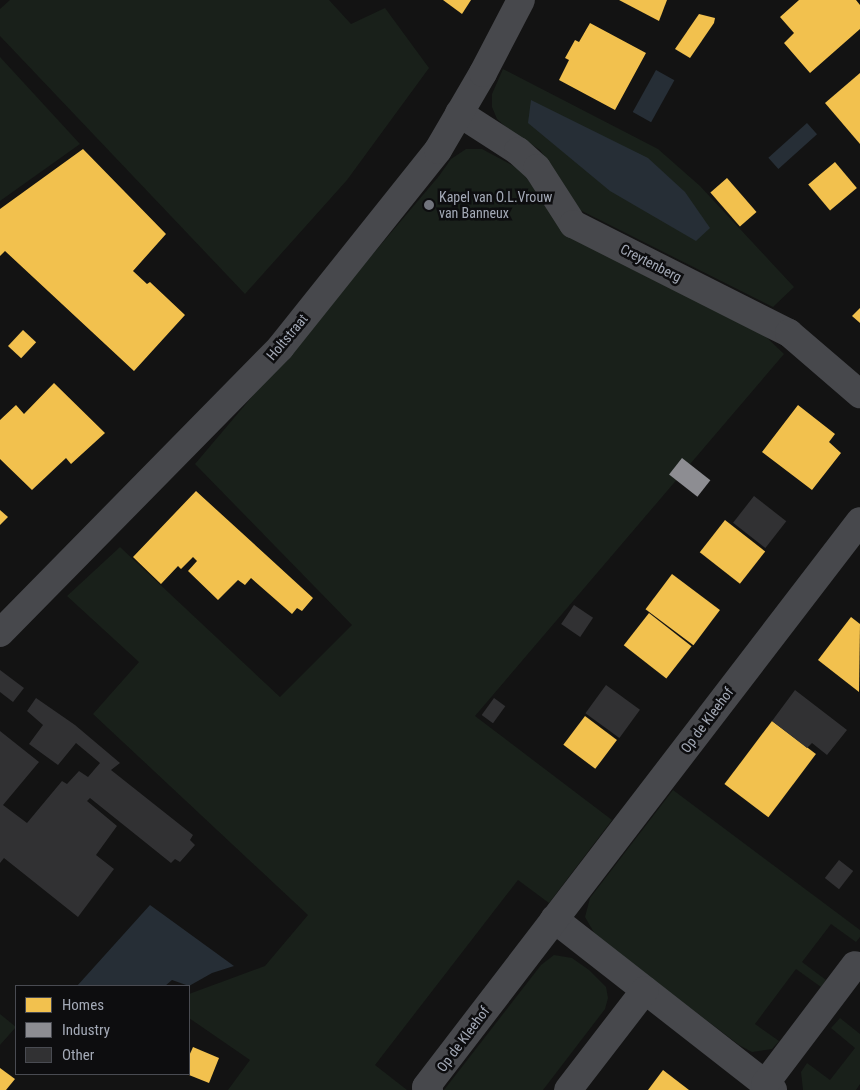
<!DOCTYPE html>
<style>
body{margin:0}
#map{position:relative;width:860px;height:1090px;overflow:hidden;background:#131313;font-family:"Roboto Condensed",sans-serif}
div>[style]{position:absolute}
.green>*{inset:0;background:#19201a}
.water>*{inset:0;background:#262e36;transform-origin:0 0}
.homes>*{inset:0;background:#f2c14e;transform-origin:0 0}
.industry>*{inset:0;background:#8d8d92;transform-origin:0 0}
.building>*{inset:0;background:#313133;transform-origin:0 0}
.minor>*{height:28px;margin:-14px;padding:0 14px;transform-origin:14px;border-radius:14px;background:#47484c}
.dots>*{width:14px;height:14px;translate:-50% -50%;box-sizing:border-box;border:2px solid #0d0d0f;border-radius:50%}
span{translate:-50% -50%;white-space:nowrap;text-align:center;line-height:1.15;-webkit-text-stroke:5px #0d0d0f;paint-order:stroke}
.poi-label{font-size:14px;color:#a3a9b6}
.left{translate:0 -50%;text-align:left}
.street-label{font-size:14px;color:#a3a9b6}
.legend{position:absolute;left:15px;top:985px;width:175px;height:90px;box-sizing:border-box;background:#0d0d0f;border:1px solid #494b52;margin:0;padding:6px 9px;list-style:none;font-size:15px;color:#a3a9b6}
.legend li{display:flex;align-items:center;gap:10px;height:25px}
.legend b{width:25px;border:1px solid #494b52}
</style>
<div id="map">
<div class="green">
<i style="clip-path:polygon(10px 0,329px 0,351px 24px,385px 8px,429px 68px,347px 180px,245px 294px,0 36px,0 9px)"></i>
<i style="clip-path:polygon(0 57px,80px 144px,0 201px)"></i>
<i style="clip-path:polygon(503px 69px,658px 149px,700px 186px,794px 287px,773px 307px,580px 210px,540px 150px,508px 129px,497px 119px,492px 107px,492px 94px)"></i>
<i style="clip-path:polygon(466px 149px,482px 149px,521px 170px,563px 229px,761px 332px,784px 354px,475px 716px,612px 820px,549px 903px,518px 880px,375px 1065px,407px 1090px,228px 1090px,250px 1060px,189px 1018px,189px 994px,265px 966px,308px 915px,93px 714px,139px 662px,67px 596px,120px 547px,280px 697px,352px 625px,195px 464px,439px 176px,451px 159px)"></i>
<i style="clip-path:polygon(673px 790px,860px 930px,860px 937px,856px 942px,831px 924px,802px 962px,826px 980px,821px 987px,796px 969px,755px 1024px,779px 1041px,772px 1049px,752px 1052px,739px 1045px,596px 936px,585px 917px,590px 898px)"></i>
<i style="clip-path:polygon(554px 955px,572px 958px,589px 970px,606px 987px,608px 998px,605px 1009px,543px 1090px,444px 1090px,541px 965px)"></i>
<i style="clip-path:polygon(0 1014px,16px 1027px,0 1045px)"></i>
<i style="clip-path:polygon(840px 1018px,860px 1034px,860px 1084px,856px 1090px,803px 1090px,801px 1072px,807px 1063px,830px 1080px,855px 1048px,831px 1028px)"></i>
</div>
<div class="water">
<i style="left:656px;top:70px;width:21px;height:48px;rotate:29deg"></i>
<i style="clip-path:polygon(531px 100px,648px 158px,685px 192px,710px 228px,696px 241px,610px 191px,528px 123px)"></i>
<i style="left:807px;top:123px;width:15px;height:52px;rotate:48deg"></i>
<i style="clip-path:polygon(150px 905px,234px 966px,212px 973px,189px 986px,172px 980px,165px 986px,77px 986px)"></i>
</div>
<div class="homes">
<i style="clip-path:polygon(443px 0,471px 0,462px 14px)"></i>
<i style="clip-path:polygon(619px 0,667px 0,659px 21px)"></i>
<i style="clip-path:polygon(799px 0,856px 0,860px 5px,860px 29px,810px 73px,784px 43px,794px 33px,780px 17px)"></i>
<i style="clip-path:polygon(699px 14px,715px 18px,714px 23px,690px 58px,675px 49px)"></i>
<i style="clip-path:polygon(590px 23px,646px 53px,615px 110px,559px 80px,569px 60px,565px 58px,575px 40px,579px 42px)"></i>
<i style="clip-path:polygon(860px 73px,860px 144px,825px 103px)"></i>
<i style="clip-path:polygon(83px 149px,166px 234px,133px 271px,147px 284px,150px 282px,185px 315px,134px 371px,5px 251px,0 256px,0 209px)"></i>
<i style="left:835px;top:162px;width:34px;height:35px;rotate:50deg"></i>
<i style="left:727px;top:178px;width:45px;height:22px;rotate:49deg"></i>
<i style="clip-path:polygon(860px 308px,860px 323px,852px 316px)"></i>
<i style="left:23px;top:330px;width:18px;height:22px;rotate:43deg"></i>
<i style="clip-path:polygon(54px 383px,105px 433px,71px 464px,66px 458px,32px 490px,0 459px,0 420px,16px 405px,24px 414px)"></i>
<i style="clip-path:polygon(798px 405px,835px 434px,829px 442px,841px 453px,812px 490px,762px 452px)"></i>
<i style="clip-path:polygon(196px 491px,313px 598px,302px 611px,297px 608px,292px 614px,251px 578px,245px 585px,238px 580px,218px 600px,188px 571px,197px 561px,193px 557px,181px 569px,178px 566px,161px 584px,133px 557px)"></i>
<i style="clip-path:polygon(0 510px,8px 517px,0 525px)"></i>
<i style="left:725px;top:520px;width:51px;height:41px;rotate:38deg"></i>
<i style="left:672px;top:574px;width:60px;height:44px;rotate:37deg"></i>
<i style="left:649px;top:613px;width:54px;height:41px;rotate:38deg"></i>
<i style="clip-path:polygon(851px 617px,860px 624px,859px 692px,818px 660px)"></i>
<i style="left:585px;top:716px;width:40px;height:36px;rotate:37deg"></i>
<i style="left:772px;top:721px;width:55px;height:79px;rotate:37deg"></i>
<i style="clip-path:polygon(193px 1047px,219px 1058px,209px 1083px,189px 1075px,189px 1056px)"></i>
<i style="clip-path:polygon(0 1068px,15px 1079px,6px 1090px,0 1090px)"></i>
<i style="clip-path:polygon(663px 1070px,689px 1090px,648px 1090px)"></i>
</div>
<div class="industry">
<i style="left:682px;top:458px;width:36px;height:21px;rotate:38deg"></i>
</div>
<div class="building">
<i style="left:754px;top:496px;width:41px;height:34px;rotate:38deg"></i>
<i style="left:574px;top:605px;width:23px;height:23px;rotate:34deg"></i>
<i style="clip-path:polygon(0 670px,24px 688px,13px 702px,0 692px)"></i>
<i style="left:606px;top:685px;width:42px;height:35px;rotate:36deg"></i>
<i style="clip-path:polygon(795px 690px,847px 730px,827px 755px,812px 743px,807px 748px,772px 721px)"></i>
<i style="clip-path:polygon(36px 698px,75px 725px,120px 763px,111px 770px,193px 835px,190px 840px,195px 845px,180px 862px,175px 859px,171px 863px,90px 798px,87px 801px,117px 826px,96px 855px,114px 869px,78px 917px,4px 858px,0 863px,0 731px,39px 762px,3px 805px,27px 823px,62px 781px,67px 784px,79px 771px,88px 777px,100px 763px,76px 743px,58px 765px,29px 744px,43px 725px,27px 711px)"></i>
<i style="left:494px;top:698px;width:14px;height:21px;rotate:36deg"></i>
<i style="left:839px;top:860px;width:18px;height:23px;rotate:38deg"></i>
</div>
<div class="minor">
<i style="left:459px;top:113px;width:70px;rotate:32.8deg"></i>
<i style="left:518px;top:151px;width:25px;rotate:42deg"></i>
<i style="left:537px;top:168px;width:67px;rotate:57.3deg"></i>
<i style="left:573px;top:224px;width:242px;rotate:26.8deg"></i>
<i style="left:789px;top:333px;width:94px;rotate:40.7deg"></i>
<i style="left:0;top:633px;width:400px;rotate:-45.5deg"></i>
<i style="left:280px;top:348px;width:253px;rotate:-51.4deg"></i>
<i style="left:438px;top:150px;width:89px;rotate:-59.7deg"></i>
<i style="left:483px;top:73px;width:82px;rotate:-62.5deg"></i>
<i style="left:554px;top:919px;width:278px;rotate:38deg"></i>
<i style="left:765px;top:1084px;width:149px;rotate:-52.9deg"></i>
<i style="left:429px;top:1090px;width:4px;rotate:-135deg"></i>
<i style="left:426px;top:1087px;width:713px;rotate:-52.52deg"></i>
<i style="left:568px;top:1090px;width:126px;rotate:-52.4deg"></i>
</div>
<div class="dots">
<i style="left:429px;top:205px;background:#71747d"></i>
</div>
<div class="poi-label">
<span class="left" style="left:439px;top:205px">Kapel van O.L.Vrouw<br>van Banneux</span>
</div>
<div class="street-label">
<span style="left:651px;top:263px;rotate:27deg">Creytenberg</span>
<span style="left:287px;top:337px;rotate:-50deg">Holtstraat</span>
<span style="left:707px;top:720px;rotate:-53deg">Op de Kleehof</span>
<span style="left:463px;top:1039px;rotate:-53deg">Op de Kleehof</span>
</div>
<ul class="legend">
<li><b style="height:14px;background:#f2c14e"></b>Homes</li>
<li><b style="height:14px;background:#8d8d92"></b>Industry</li>
<li><b style="height:14px;background:#313133"></b>Other</li>
</ul>
</div>
